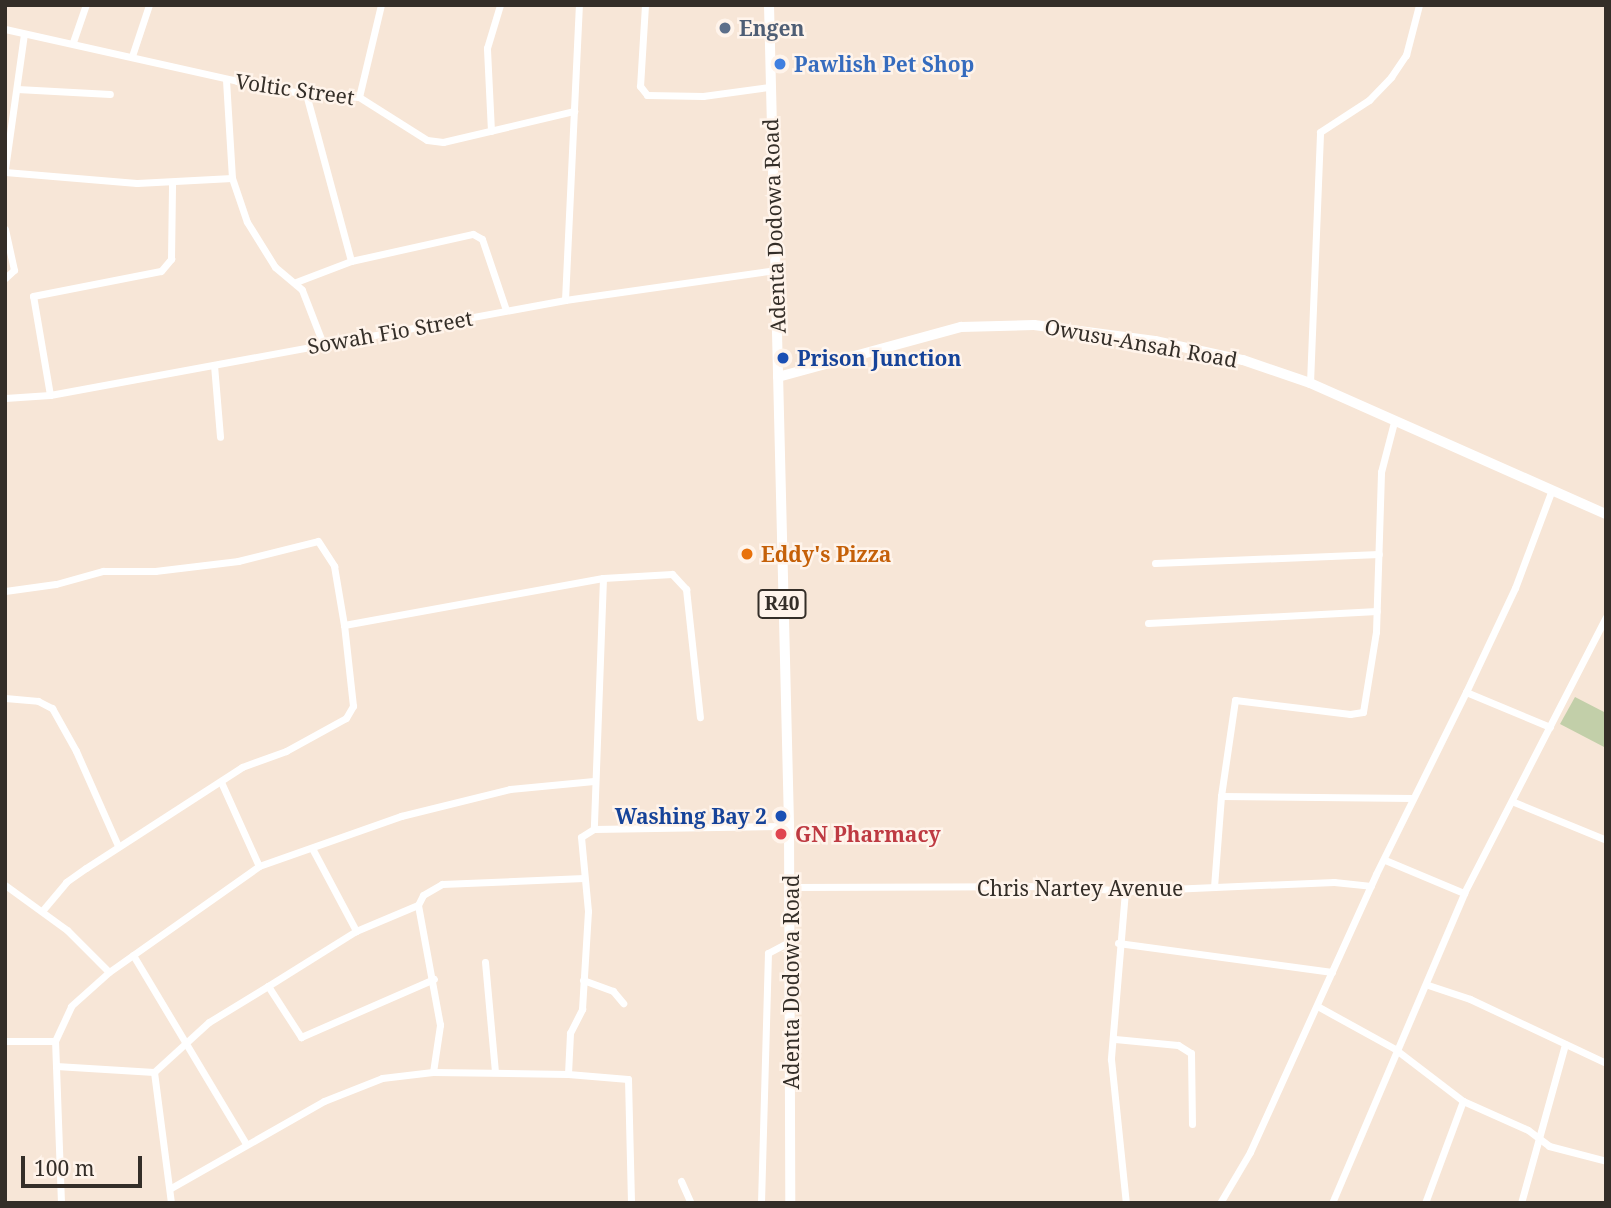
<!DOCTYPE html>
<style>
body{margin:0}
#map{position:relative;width:1611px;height:1208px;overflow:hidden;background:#f7e6d7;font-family:"Noto Serif",serif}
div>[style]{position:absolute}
.green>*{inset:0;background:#c2cfa9}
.street>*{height:7px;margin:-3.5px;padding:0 3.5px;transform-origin:3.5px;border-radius:3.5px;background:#fff}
.secondary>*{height:10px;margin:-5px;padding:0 5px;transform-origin:5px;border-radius:5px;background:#fff}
.primary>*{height:10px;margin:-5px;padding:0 5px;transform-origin:5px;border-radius:5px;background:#fff}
.dots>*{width:19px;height:19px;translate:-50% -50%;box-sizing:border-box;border:4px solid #fff4eb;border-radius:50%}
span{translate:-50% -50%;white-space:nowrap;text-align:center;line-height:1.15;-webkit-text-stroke:5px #fff4eb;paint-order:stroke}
.shield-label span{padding:2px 5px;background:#fff4eb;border:2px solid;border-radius:5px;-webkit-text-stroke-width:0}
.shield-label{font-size:19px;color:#342e28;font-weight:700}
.service-label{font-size:21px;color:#4e5e75;font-weight:700}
.left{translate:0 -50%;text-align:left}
.shop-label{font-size:21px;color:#366cbe;font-weight:700}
.street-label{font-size:21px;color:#342e28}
.transit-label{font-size:21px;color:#164399;font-weight:700}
.right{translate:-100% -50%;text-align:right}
.food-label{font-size:21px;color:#c56008;font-weight:700}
.health-label{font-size:21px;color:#be3a42;font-weight:700}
.frame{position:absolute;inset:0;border:7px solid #342e28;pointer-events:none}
.scale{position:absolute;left:21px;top:1156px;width:121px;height:32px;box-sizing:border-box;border:4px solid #342e28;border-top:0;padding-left:9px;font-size:21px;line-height:24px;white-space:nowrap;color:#342e28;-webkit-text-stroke:5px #fff4eb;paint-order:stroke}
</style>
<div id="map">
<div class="green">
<i style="clip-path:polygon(1575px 697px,1606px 713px,1606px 748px,1560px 724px)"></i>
</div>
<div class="street">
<i style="left:645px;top:5px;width:81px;rotate:93.5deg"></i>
<i style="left:640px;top:86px;width:11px;rotate:52deg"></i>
<i style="left:647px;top:95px;width:56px;rotate:1deg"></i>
<i style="left:703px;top:96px;width:67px;rotate:-7.8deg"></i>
<i style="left:5px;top:29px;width:238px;rotate:12.6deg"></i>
<i style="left:237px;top:81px;width:70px;rotate:10.7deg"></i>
<i style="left:306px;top:94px;width:53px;rotate:3.2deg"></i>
<i style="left:359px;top:97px;width:80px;rotate:32.3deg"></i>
<i style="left:427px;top:140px;width:16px;rotate:7deg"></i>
<i style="left:443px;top:142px;width:135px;rotate:-13.3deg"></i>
<i style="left:73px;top:42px;width:39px;rotate:-71deg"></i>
<i style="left:132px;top:56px;width:54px;rotate:-71.6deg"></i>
<i style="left:17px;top:89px;width:93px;rotate:3.1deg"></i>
<i style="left:306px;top:94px;width:173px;rotate:74.9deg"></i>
<i style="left:359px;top:97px;width:95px;rotate:-76.6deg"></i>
<i style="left:491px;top:131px;width:83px;rotate:-92.8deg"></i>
<i style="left:487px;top:48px;width:45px;rotate:-73.2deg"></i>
<i style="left:5px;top:169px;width:136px;rotate:-82deg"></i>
<i style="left:5px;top:172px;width:132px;rotate:4.8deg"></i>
<i style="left:137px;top:183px;width:95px;rotate:-3deg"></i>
<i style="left:232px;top:178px;width:99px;rotate:-93.5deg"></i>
<i style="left:232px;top:178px;width:46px;rotate:71.2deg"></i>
<i style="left:247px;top:222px;width:53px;rotate:58.1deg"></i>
<i style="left:275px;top:267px;width:35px;rotate:40deg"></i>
<i style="left:302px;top:290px;width:58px;rotate:68.7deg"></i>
<i style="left:5px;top:229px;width:42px;rotate:77.6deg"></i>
<i style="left:14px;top:270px;width:12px;rotate:138deg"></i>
<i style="left:296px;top:282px;width:59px;rotate:-20.9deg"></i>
<i style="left:351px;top:261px;width:125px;rotate:-12.5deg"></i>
<i style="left:473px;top:234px;width:10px;rotate:29deg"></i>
<i style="left:482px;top:239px;width:75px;rotate:71.3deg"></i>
<i style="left:565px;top:300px;width:295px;rotate:-87.3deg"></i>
<i style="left:214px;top:365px;width:72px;rotate:85.2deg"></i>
<i style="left:1310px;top:383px;width:251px;rotate:-87.7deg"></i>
<i style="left:1320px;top:132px;width:59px;rotate:-33.1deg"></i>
<i style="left:1369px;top:100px;width:32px;rotate:-46deg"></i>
<i style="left:1391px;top:77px;width:27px;rotate:-56deg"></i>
<i style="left:1406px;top:55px;width:52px;rotate:-75.4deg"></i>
<i style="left:50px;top:395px;width:100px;rotate:-99.7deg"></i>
<i style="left:33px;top:296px;width:130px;rotate:-11.1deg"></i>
<i style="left:161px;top:271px;width:16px;rotate:-50deg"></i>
<i style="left:171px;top:259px;width:76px;rotate:-89.2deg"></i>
<i style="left:5px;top:398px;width:45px;rotate:-3.8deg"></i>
<i style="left:50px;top:395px;width:524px;rotate:-10.45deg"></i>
<i style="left:565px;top:300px;width:212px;rotate:-8.1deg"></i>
<i style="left:1155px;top:563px;width:224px;rotate:-2.3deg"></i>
<i style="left:603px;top:578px;width:251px;rotate:92.1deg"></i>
<i style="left:594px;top:829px;width:195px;rotate:-0.9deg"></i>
<i style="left:5px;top:591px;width:51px;rotate:-7.8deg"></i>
<i style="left:56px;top:584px;width:49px;rotate:-15.5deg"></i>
<i style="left:103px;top:571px;width:52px"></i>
<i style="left:155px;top:571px;width:84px;rotate:-6.9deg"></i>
<i style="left:238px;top:561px;width:82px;rotate:-14deg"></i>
<i style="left:318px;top:541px;width:30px;rotate:57deg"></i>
<i style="left:334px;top:566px;width:60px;rotate:80.4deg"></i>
<i style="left:1148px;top:623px;width:229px;rotate:-3deg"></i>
<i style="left:1466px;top:692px;width:115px;rotate:-64.8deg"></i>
<i style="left:1515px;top:588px;width:103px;rotate:-69.4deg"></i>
<i style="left:5px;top:698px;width:33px;rotate:5deg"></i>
<i style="left:38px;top:701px;width:16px;rotate:27deg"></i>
<i style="left:52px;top:708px;width:49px;rotate:60.8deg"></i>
<i style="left:76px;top:751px;width:104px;rotate:66.1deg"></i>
<i style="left:221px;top:782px;width:92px;rotate:65.7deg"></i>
<i style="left:1221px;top:796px;width:97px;rotate:-81.7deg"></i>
<i style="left:1235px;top:700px;width:116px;rotate:6.9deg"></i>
<i style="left:1350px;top:714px;width:13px;rotate:-9deg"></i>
<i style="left:1363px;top:712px;width:81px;rotate:-80.8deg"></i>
<i style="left:1376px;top:632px;width:160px;rotate:-88.2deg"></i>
<i style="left:1381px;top:472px;width:52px;rotate:-75.4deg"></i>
<i style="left:1514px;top:802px;width:100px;rotate:22.4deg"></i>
<i style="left:313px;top:850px;width:92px;rotate:62deg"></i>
<i style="left:356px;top:931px;width:67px;rotate:-22.8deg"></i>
<i style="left:1385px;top:860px;width:86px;rotate:22.7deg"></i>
<i style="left:5px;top:885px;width:77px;rotate:36deg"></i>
<i style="left:67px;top:930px;width:59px;rotate:45deg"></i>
<i style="left:790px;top:887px;width:275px;rotate:-0.2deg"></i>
<i style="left:1065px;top:886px;width:60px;rotate:4.8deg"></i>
<i style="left:1125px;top:891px;width:209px;rotate:-2.5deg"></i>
<i style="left:1334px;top:882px;width:37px;rotate:6deg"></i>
<i style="left:1214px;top:887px;width:91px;rotate:-85.6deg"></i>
<i style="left:1221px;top:796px;width:192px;rotate:0.6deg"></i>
<i style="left:1125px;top:891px;width:169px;rotate:94.8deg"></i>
<i style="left:1111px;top:1059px;width:145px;rotate:84.1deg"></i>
<i style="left:42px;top:911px;width:38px;rotate:-50deg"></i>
<i style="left:66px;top:882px;width:24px;rotate:-35deg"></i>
<i style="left:86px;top:868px;width:186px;rotate:-32.9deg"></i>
<i style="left:242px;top:767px;width:47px;rotate:-20deg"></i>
<i style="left:286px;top:751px;width:68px;rotate:-28.8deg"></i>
<i style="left:346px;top:718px;width:14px;rotate:-60deg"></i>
<i style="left:353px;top:706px;width:81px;rotate:-96.3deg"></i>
<i style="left:344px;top:625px;width:263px;rotate:-10.3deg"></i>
<i style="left:603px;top:578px;width:69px;rotate:-3.3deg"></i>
<i style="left:672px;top:574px;width:21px;rotate:47deg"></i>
<i style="left:686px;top:589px;width:129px;rotate:83.8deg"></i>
<i style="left:1118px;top:943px;width:216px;rotate:7.7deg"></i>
<i style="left:133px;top:955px;width:220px;rotate:59.1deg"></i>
<i style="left:485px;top:962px;width:110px;rotate:84.8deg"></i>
<i style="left:583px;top:980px;width:32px;rotate:20deg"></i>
<i style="left:613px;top:991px;width:16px;rotate:50deg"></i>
<i style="left:1428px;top:985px;width:44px;rotate:18.4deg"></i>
<i style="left:1470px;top:999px;width:150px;rotate:25.2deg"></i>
<i style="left:268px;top:986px;width:104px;rotate:-32deg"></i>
<i style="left:1319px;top:1007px;width:87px;rotate:28.9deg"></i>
<i style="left:1395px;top:1049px;width:86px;rotate:37.4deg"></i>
<i style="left:1463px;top:1101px;width:71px;rotate:24deg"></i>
<i style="left:1528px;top:1130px;width:26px;rotate:37deg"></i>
<i style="left:1549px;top:1146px;width:59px;rotate:14.7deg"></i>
<i style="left:1115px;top:1039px;width:63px;rotate:5.4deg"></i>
<i style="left:1178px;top:1045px;width:15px;rotate:32deg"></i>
<i style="left:1191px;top:1053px;width:71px;rotate:89.2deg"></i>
<i style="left:5px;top:1041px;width:50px"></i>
<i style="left:56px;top:1066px;width:98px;rotate:3.5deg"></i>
<i style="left:154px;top:1072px;width:132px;rotate:82.6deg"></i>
<i style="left:154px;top:1072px;width:74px;rotate:-42.3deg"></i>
<i style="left:209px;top:1022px;width:69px;rotate:-31.4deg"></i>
<i style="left:268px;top:986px;width:61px;rotate:57.1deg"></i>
<i style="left:301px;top:1037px;width:145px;rotate:-23.6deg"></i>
<i style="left:433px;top:1072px;width:48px;rotate:-81.5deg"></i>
<i style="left:440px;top:1025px;width:122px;rotate:-100.4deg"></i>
<i style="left:418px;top:905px;width:11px;rotate:-63deg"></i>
<i style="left:423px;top:895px;width:22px;rotate:-30deg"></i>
<i style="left:442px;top:884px;width:142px;rotate:-2.4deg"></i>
<i style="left:568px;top:1074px;width:41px;rotate:-87.2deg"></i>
<i style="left:570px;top:1033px;width:27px;rotate:-63deg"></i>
<i style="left:582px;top:1009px;width:98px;rotate:-86.5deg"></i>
<i style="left:588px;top:911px;width:74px;rotate:-95.4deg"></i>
<i style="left:581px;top:837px;width:15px;rotate:-32deg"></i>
<i style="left:681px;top:1181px;width:24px;rotate:66deg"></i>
<i style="left:171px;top:1188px;width:176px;rotate:-29.6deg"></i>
<i style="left:324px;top:1101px;width:62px;rotate:-21.6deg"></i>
<i style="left:382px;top:1078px;width:51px;rotate:-6.7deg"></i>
<i style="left:433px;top:1072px;width:135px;rotate:0.8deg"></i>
<i style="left:568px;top:1074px;width:60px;rotate:4.8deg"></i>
<i style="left:628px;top:1079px;width:124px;rotate:88.6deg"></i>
<i style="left:61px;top:1203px;width:162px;rotate:-92.1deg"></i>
<i style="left:55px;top:1041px;width:38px;rotate:-65deg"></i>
<i style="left:71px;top:1006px;width:51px;rotate:-41.8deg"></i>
<i style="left:109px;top:972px;width:184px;rotate:-35.2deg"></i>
<i style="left:259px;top:866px;width:151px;rotate:-19.4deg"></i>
<i style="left:401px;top:816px;width:112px;rotate:-13.9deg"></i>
<i style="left:510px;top:789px;width:84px;rotate:-5.4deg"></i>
<i style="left:761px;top:1203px;width:250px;rotate:-88.4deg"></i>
<i style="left:768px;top:953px;width:24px;rotate:-28deg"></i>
<i style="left:1220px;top:1203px;width:59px;rotate:-59.5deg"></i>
<i style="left:1250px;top:1152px;width:305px;rotate:-65.6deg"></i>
<i style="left:1376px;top:874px;width:203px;rotate:-63.7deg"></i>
<i style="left:1466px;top:692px;width:91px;rotate:22.6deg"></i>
<i style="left:1332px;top:1203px;width:337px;rotate:-66.9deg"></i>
<i style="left:1464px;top:893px;width:310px;rotate:-62.8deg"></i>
<i style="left:1425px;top:1203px;width:109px;rotate:-69.6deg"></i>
<i style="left:1521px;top:1203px;width:165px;rotate:-74.5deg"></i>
</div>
<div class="secondary">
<i style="left:778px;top:377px;width:190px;rotate:-15.3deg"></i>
<i style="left:961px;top:327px;width:73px;rotate:-1.6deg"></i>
<i style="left:1034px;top:325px;width:122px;rotate:7.5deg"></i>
<i style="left:1155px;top:341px;width:90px;rotate:12.2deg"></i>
<i style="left:1243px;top:360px;width:71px;rotate:18.9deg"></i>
<i style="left:1310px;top:383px;width:324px;rotate:23.9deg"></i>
</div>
<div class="primary">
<i style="left:769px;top:5px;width:821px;rotate:88.6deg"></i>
<i style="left:789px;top:826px;width:377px;rotate:89.8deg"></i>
</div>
<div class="dots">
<i style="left:725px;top:28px;background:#5c6f8a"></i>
<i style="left:780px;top:64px;background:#3f7fe0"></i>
<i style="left:783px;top:358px;background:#1a4fb4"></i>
<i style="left:747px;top:554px;background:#e8710a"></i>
<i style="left:781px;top:816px;background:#1a4fb4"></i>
<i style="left:781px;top:834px;background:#e0444e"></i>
</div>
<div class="shield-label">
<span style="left:782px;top:604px">R40</span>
</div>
<div class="service-label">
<span class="left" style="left:739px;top:28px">Engen</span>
</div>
<div class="shop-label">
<span class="left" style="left:794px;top:64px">Pawlish Pet Shop</span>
</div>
<div class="street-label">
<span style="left:295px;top:89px;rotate:8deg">Voltic Street</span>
<span style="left:774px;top:226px;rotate:-92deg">Adenta Dodowa Road</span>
<span style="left:390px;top:332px;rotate:-10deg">Sowah Fio Street</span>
<span style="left:1141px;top:343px;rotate:10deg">Owusu-Ansah Road</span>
<span style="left:1080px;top:888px">Chris Nartey Avenue</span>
<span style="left:791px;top:982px;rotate:-90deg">Adenta Dodowa Road</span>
</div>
<div class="transit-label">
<span class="left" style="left:797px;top:358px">Prison Junction</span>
<span class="right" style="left:767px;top:816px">Washing Bay 2</span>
</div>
<div class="food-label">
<span class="left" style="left:761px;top:554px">Eddy's Pizza</span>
</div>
<div class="health-label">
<span class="left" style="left:795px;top:834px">GN Pharmacy</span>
</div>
<div class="frame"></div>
<div class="scale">100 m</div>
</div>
